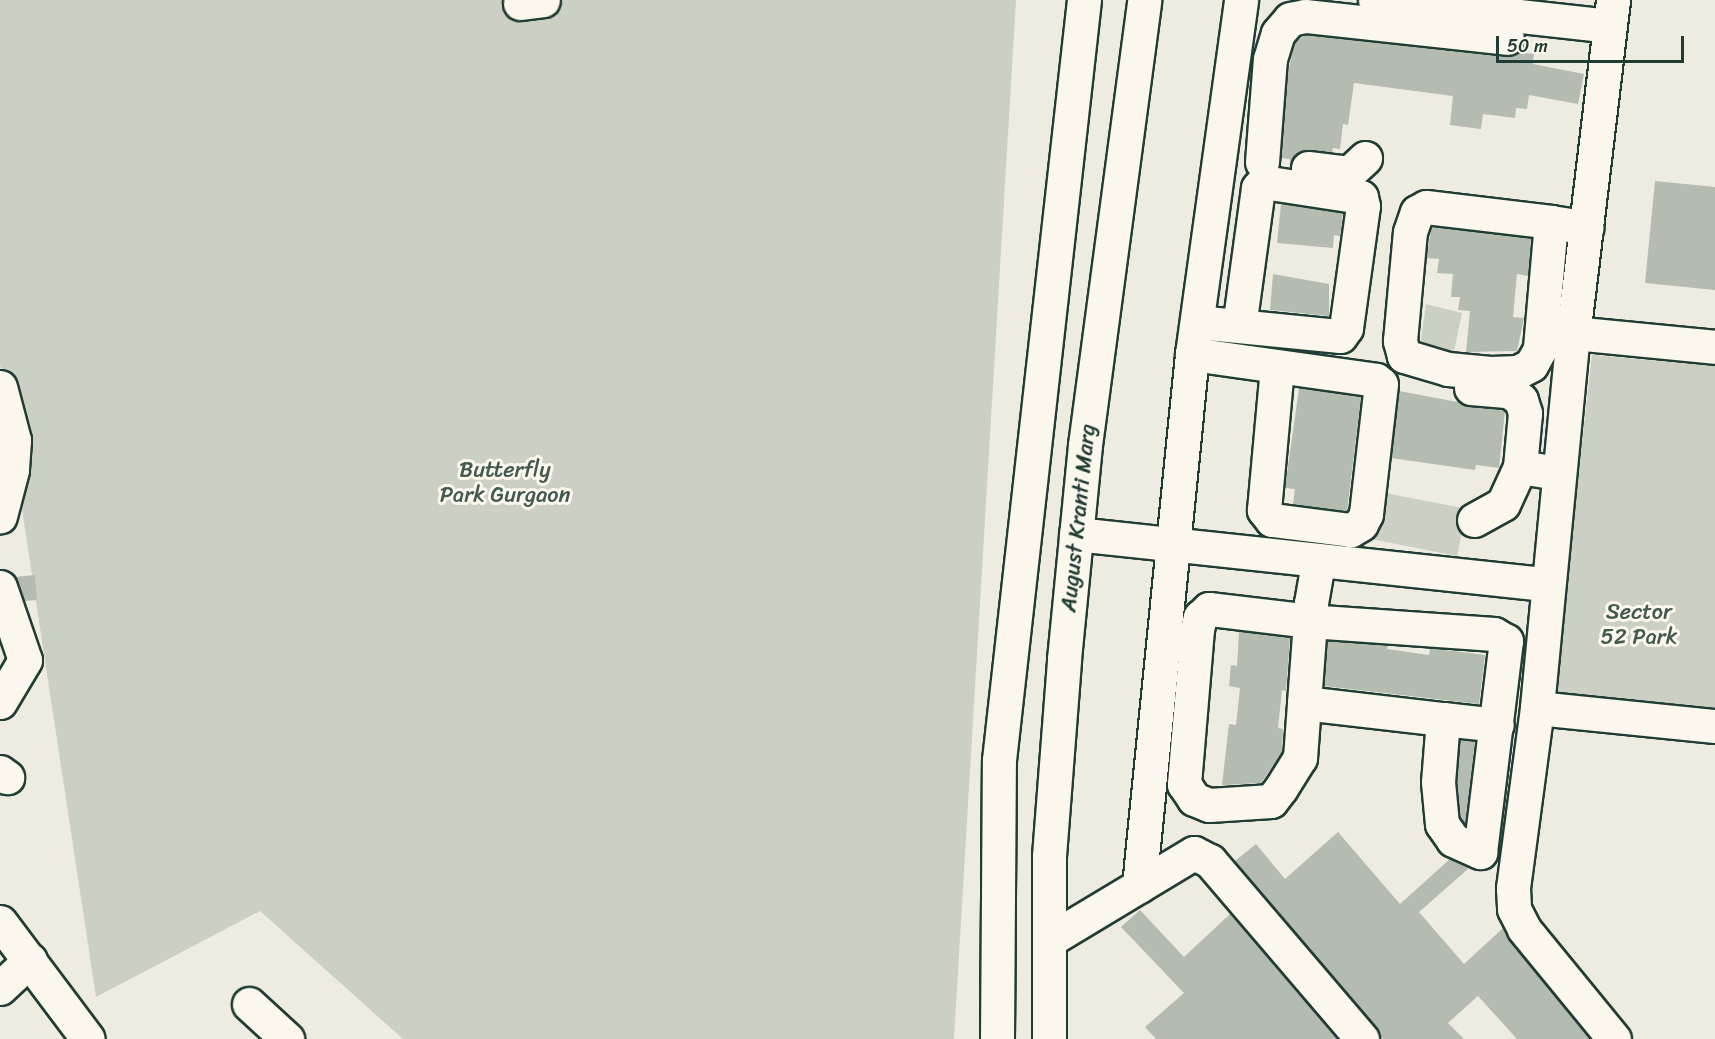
<!DOCTYPE html>
<style>
body{margin:0}
#map{position:relative;width:1715px;height:1039px;overflow:hidden;background:#eeece1;font-family:Sriracha,sans-serif}
div>[style]{position:absolute}
.green>*{inset:0;background:#cbcfc4;transform-origin:0 0}
.building>*{inset:0;background:#b4bbb0}
.roads{filter:drop-shadow(2px 0 #1f3d34) drop-shadow(-2px 0 #1f3d34) drop-shadow(0 2px #1f3d34) drop-shadow(0 -2px #1f3d34)}
.minor>*{height:33px;margin:-16.5px;padding:0 16.5px;transform-origin:16.5px;border-radius:16.5px;background:#fbf7ec}
.major>*{height:33px;margin:-16.5px;padding:0 16.5px;transform-origin:16.5px;border-radius:16.5px;background:#fbf7ec}
span{translate:-50% -50%;white-space:nowrap;text-align:center;line-height:1.15;-webkit-text-stroke:6px #fbf7ec;paint-order:stroke}
.park-label{font-size:22px;color:#415a51}
.street-label{font-size:22px;color:#1f3d34}
.scale{position:absolute;left:1496px;top:36px;width:188px;height:27px;box-sizing:border-box;border:3px solid #1f3d34;border-top:0;padding-left:8px;font-size:18px;line-height:21px;white-space:nowrap;color:#1f3d34;-webkit-text-stroke:4px #fbf7ec;paint-order:stroke}
</style>
<div id="map">
<div class="green">
<i style="clip-path:polygon(0 0,1016px 0,954px 1039px,403px 1039px,260px 911px,96px 997px,0 364px)"></i>
<i style="clip-path:polygon(1426px 304px,1462px 313px,1454px 351px,1420px 347px)"></i>
<i style="clip-path:polygon(1592px 355px,1715px 366px,1715px 712px,1554px 694px)"></i>
<i style="left:1380px;top:492px;width:88px;height:48px;rotate:11deg"></i>
</div>
<div class="building">
<i style="clip-path:polygon(1306px 35px,1505px 57px,1519px 52px,1534px 54px,1533px 64px,1584px 74px,1578px 104px,1529px 95px,1527px 109px,1516px 108px,1515px 118px,1483px 114px,1481px 129px,1450px 125px,1453px 96px,1354px 83px,1348px 125px,1343px 124px,1340px 149px,1333px 148px,1332px 152px,1301px 151px,1290px 165px,1290px 159px,1281px 158px,1287px 77px,1295px 42px)"></i>
<i style="clip-path:polygon(1655px 181px,1715px 187px,1715px 290px,1645px 283px)"></i>
<i style="clip-path:polygon(1281px 204px,1343px 213px,1340px 236px,1334px 235px,1333px 248px,1277px 243px)"></i>
<i style="clip-path:polygon(1432px 227px,1531px 238px,1528px 276px,1517px 274px,1513px 317px,1524px 318px,1517px 351px,1466px 352px,1470px 311px,1458px 310px,1460px 297px,1451px 297px,1453px 274px,1437px 273px,1439px 259px,1426px 258px)"></i>
<i style="clip-path:polygon(1273px 274px,1329px 284px,1329px 316px,1270px 310px)"></i>
<i style="clip-path:polygon(1299px 388px,1361px 397px,1347px 511px,1293px 504px,1295px 489px,1285px 488px)"></i>
<i style="clip-path:polygon(1399px 391px,1505px 411px,1499px 468px,1476px 465px,1475px 470px,1391px 458px)"></i>
<i style="clip-path:polygon(35px 575px,37px 600px,25px 601px,15px 577px)"></i>
<i style="clip-path:polygon(1239px 631px,1290px 638px,1286px 691px,1282px 690px,1278px 728px,1283px 729px,1282px 752px,1261px 783px,1222px 785px,1229px 724px,1236px 725px,1240px 688px,1229px 686px,1231px 665px,1237px 666px)"></i>
<i style="clip-path:polygon(1327px 641px,1388px 645px,1387px 649px,1429px 655px,1430px 648px,1485px 655px,1479px 704px,1324px 686px)"></i>
<i style="clip-path:polygon(1460px 740px,1475px 741px,1465px 824px,1460px 817px,1457px 782px)"></i>
<i style="clip-path:polygon(1338px 832px,1400px 904px,1450px 859px,1469px 868px,1419px 912px,1464px 964px,1503px 928px,1590px 1039px,1517px 1039px,1478px 996px,1448px 1023px,1464px 1039px,1383px 1039px,1235px 861px,1256px 844px,1285px 879px)"></i>
<i style="clip-path:polygon(1140px 910px,1184px 957px,1230px 914px,1337px 1039px,1156px 1039px,1145px 1027px,1184px 993px,1121px 927px)"></i>
</div>
<div class="roads">
<div class="minor">
<i style="left:1375px;top:0;width:235px;rotate:6.3deg"></i>
<i style="left:1613px;top:0;width:335px;rotate:96.8deg"></i>
<i style="left:1573px;top:333px;width:377px;rotate:95.5deg"></i>
<i style="left:1537px;top:708px;width:182px;rotate:97.6deg"></i>
<i style="left:1513px;top:888px;width:21px;rotate:87deg"></i>
<i style="left:1514px;top:909px;width:22px;rotate:63deg"></i>
<i style="left:1524px;top:929px;width:142px;rotate:50.7deg"></i>
<i style="left:520px;top:3px;width:23px;rotate:-7deg"></i>
<i style="left:1262px;top:162px;width:103px;rotate:-85.6deg"></i>
<i style="left:1270px;top:59px;width:27px;rotate:-73deg"></i>
<i style="left:1278px;top:33px;width:18px;rotate:-49deg"></i>
<i style="left:1290px;top:19px;width:15px;rotate:-11deg"></i>
<i style="left:1305px;top:16px;width:203px;rotate:6.2deg"></i>
<i style="left:1308px;top:168px;width:41px;rotate:7deg"></i>
<i style="left:1349px;top:173px;width:22px;rotate:-43deg"></i>
<i style="left:1551px;top:222px;width:127px;rotate:95deg"></i>
<i style="left:1540px;top:349px;width:18px;rotate:119deg"></i>
<i style="left:1531px;top:365px;width:15px;rotate:152deg"></i>
<i style="left:1518px;top:372px;width:28px;rotate:178deg"></i>
<i style="left:1490px;top:373px;width:42px;rotate:-174.6deg"></i>
<i style="left:1448px;top:369px;width:46px;rotate:-163.5deg"></i>
<i style="left:1404px;top:356px;width:16px;rotate:-105deg"></i>
<i style="left:1400px;top:341px;width:109px;rotate:-84.8deg"></i>
<i style="left:1410px;top:232px;width:21px;rotate:-71deg"></i>
<i style="left:1417px;top:212px;width:10px;rotate:-29deg"></i>
<i style="left:1426px;top:207px;width:126px;rotate:6.8deg"></i>
<i style="left:1551px;top:222px;width:36px;rotate:9deg"></i>
<i style="left:1197px;top:322px;width:144px;rotate:5.6deg"></i>
<i style="left:1340px;top:336px;width:10px;rotate:-53deg"></i>
<i style="left:1346px;top:328px;width:123px;rotate:-82.1deg"></i>
<i style="left:1363px;top:206px;width:9px;rotate:-103deg"></i>
<i style="left:1361px;top:197px;width:99px;rotate:-171.3deg"></i>
<i style="left:1263px;top:182px;width:8px;rotate:130deg"></i>
<i style="left:1258px;top:188px;width:139px;rotate:97.8deg"></i>
<i style="left:1573px;top:333px;width:143px;rotate:5.6deg"></i>
<i style="left:1192px;top:354px;width:186px;rotate:8deg"></i>
<i style="left:1376px;top:380px;width:6px;rotate:39deg"></i>
<i style="left:1381px;top:384px;width:131px;rotate:96.6deg"></i>
<i style="left:1366px;top:514px;width:11px;rotate:117deg"></i>
<i style="left:1361px;top:524px;width:12px;rotate:149deg"></i>
<i style="left:1351px;top:530px;width:80px;rotate:-172.8deg"></i>
<i style="left:1272px;top:520px;width:13px;rotate:-129deg"></i>
<i style="left:1264px;top:510px;width:144px;rotate:-84.8deg"></i>
<i style="left:0;top:387px;width:55px;rotate:75.2deg"></i>
<i style="left:14px;top:440px;width:30px;rotate:94deg"></i>
<i style="left:12px;top:470px;width:48px;rotate:104.6deg"></i>
<i style="left:1471px;top:388px;width:38px;rotate:5deg"></i>
<i style="left:1509px;top:391px;width:15px;rotate:37deg"></i>
<i style="left:1521px;top:400px;width:14px;rotate:73deg"></i>
<i style="left:1525px;top:413px;width:54px;rotate:95.3deg"></i>
<i style="left:1520px;top:467px;width:39px;rotate:9deg"></i>
<i style="left:1474px;top:520px;width:33px;rotate:-29deg"></i>
<i style="left:1503px;top:504px;width:41px;rotate:-65.3deg"></i>
<i style="left:1076px;top:534px;width:474px;rotate:6.1deg"></i>
<i style="left:0;top:587px;width:77px;rotate:71.1deg"></i>
<i style="left:25px;top:660px;width:49px;rotate:120.8deg"></i>
<i style="left:1304px;top:703px;width:140px;rotate:6.6deg"></i>
<i style="left:1443px;top:719px;width:63px;rotate:94.5deg"></i>
<i style="left:1438px;top:782px;width:42px;rotate:84.6deg"></i>
<i style="left:1442px;top:824px;width:19px;rotate:55deg"></i>
<i style="left:1453px;top:840px;width:30px;rotate:24deg"></i>
<i style="left:1480px;top:852px;width:213px;rotate:-83deg"></i>
<i style="left:1506px;top:641px;width:14px;rotate:-150deg"></i>
<i style="left:1494px;top:634px;width:184px;rotate:-176deg"></i>
<i style="left:1310px;top:621px;width:102px;rotate:-173.2deg"></i>
<i style="left:1209px;top:609px;width:12px;rotate:138deg"></i>
<i style="left:1200px;top:617px;width:12px;rotate:104deg"></i>
<i style="left:1197px;top:629px;width:156px;rotate:94.8deg"></i>
<i style="left:1184px;top:784px;width:18px;rotate:56deg"></i>
<i style="left:1194px;top:799px;width:16px;rotate:22deg"></i>
<i style="left:1209px;top:805px;width:62px;rotate:-3.7deg"></i>
<i style="left:1271px;top:801px;width:16px;rotate:-52deg"></i>
<i style="left:1281px;top:788px;width:36px;rotate:-58deg"></i>
<i style="left:1300px;top:758px;width:55px;rotate:-85.8deg"></i>
<i style="left:1304px;top:703px;width:82px;rotate:-85.8deg"></i>
<i style="left:1310px;top:621px;width:18px;rotate:-87deg"></i>
<i style="left:1311px;top:603px;width:41px;rotate:-80.1deg"></i>
<i style="left:1537px;top:708px;width:179px;rotate:5.8deg"></i>
<i style="left:1443px;top:719px;width:54px;rotate:6.3deg"></i>
<i style="left:0;top:772px;width:9px;rotate:36deg"></i>
<i style="left:1139px;top:886px;width:535px;rotate:-84.31deg"></i>
<i style="left:1192px;top:354px;width:357px;rotate:-82.1deg"></i>
<i style="left:0;top:922px;width:146px;rotate:53.1deg"></i>
<i style="left:1049px;top:940px;width:169px;rotate:-31deg"></i>
<i style="left:1194px;top:853px;width:18px;rotate:27deg"></i>
<i style="left:1210px;top:861px;width:234px;rotate:49.5deg"></i>
<i style="left:0;top:988px;width:41px;rotate:-43deg"></i>
<i style="left:249px;top:1004px;width:52px;rotate:42.6deg"></i>
</div>
<div class="major">
<i style="left:997px;top:1039px;width:279px;rotate:-89.6deg"></i>
<i style="left:999px;top:760px;width:765px;rotate:-83.62deg"></i>
<i style="left:1049px;top:1039px;width:183px;rotate:-90deg"></i>
<i style="left:1049px;top:856px;width:198px;rotate:-85.6deg"></i>
<i style="left:1064px;top:659px;width:215px;rotate:-84.4deg"></i>
<i style="left:1085px;top:445px;width:449px;rotate:-82.4deg"></i>
</div>
</div>
<div class="park-label">
<span style="left:505px;top:482px">Butterfly<br>Park Gurgaon</span>
<span style="left:1639px;top:624px">Sector<br>52 Park</span>
</div>
<div class="street-label">
<span style="left:1078px;top:518px;rotate:-84deg">August Kranti Marg</span>
</div>
<div class="scale">50 m</div>
</div>
